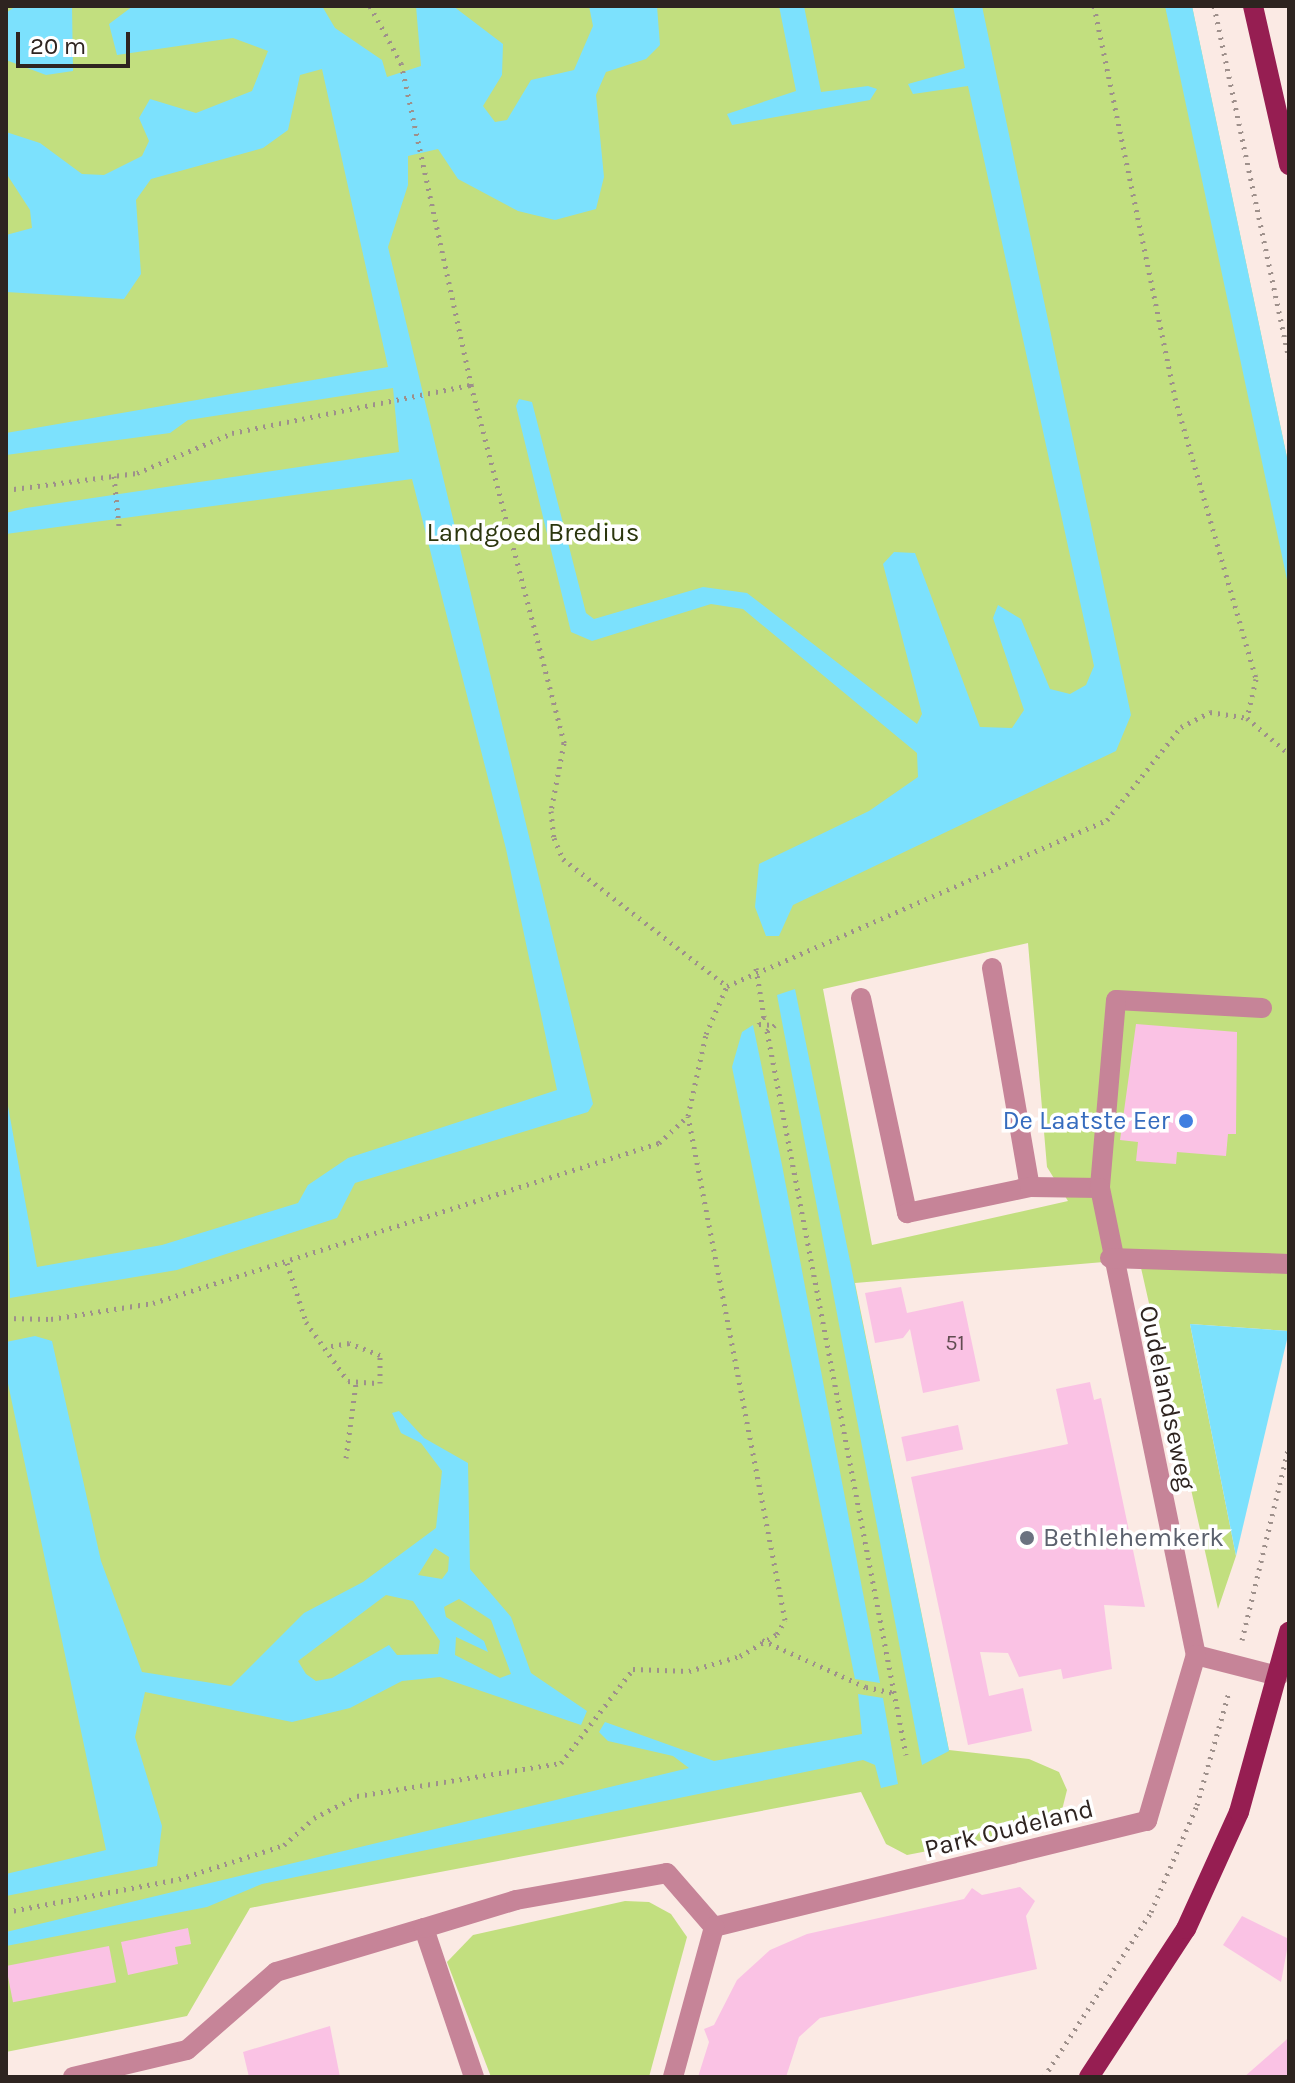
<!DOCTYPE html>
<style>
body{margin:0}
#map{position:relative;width:1295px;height:2083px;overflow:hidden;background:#fbeae4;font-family:Karla,sans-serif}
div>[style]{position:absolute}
.green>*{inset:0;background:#c2df7f}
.water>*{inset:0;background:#7ce1fd}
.building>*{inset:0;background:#fac2e4;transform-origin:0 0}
.path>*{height:5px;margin-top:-2.5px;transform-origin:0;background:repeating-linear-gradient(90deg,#9e908b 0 2px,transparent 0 8px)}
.minor>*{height:20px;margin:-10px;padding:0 10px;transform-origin:10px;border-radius:10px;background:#c68498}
.major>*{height:20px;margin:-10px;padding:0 10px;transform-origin:10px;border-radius:10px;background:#961e52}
.dots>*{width:22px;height:22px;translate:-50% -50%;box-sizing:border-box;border:4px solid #fff;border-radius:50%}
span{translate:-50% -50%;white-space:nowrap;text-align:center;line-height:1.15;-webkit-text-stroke:7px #fff;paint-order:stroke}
.number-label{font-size:22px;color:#614c51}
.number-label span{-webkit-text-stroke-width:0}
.park-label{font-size:26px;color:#2b360d}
.shop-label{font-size:26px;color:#366cbe}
.right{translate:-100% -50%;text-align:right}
.street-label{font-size:26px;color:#2e2420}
.worship-label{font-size:26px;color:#5b616d}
.left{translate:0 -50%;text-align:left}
.frame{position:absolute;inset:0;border:8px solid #2e2420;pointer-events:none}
.scale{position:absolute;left:16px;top:32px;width:114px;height:36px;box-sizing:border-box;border:4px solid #2e2420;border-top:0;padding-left:10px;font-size:24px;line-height:28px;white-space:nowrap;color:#2e2420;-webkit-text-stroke:6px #fff;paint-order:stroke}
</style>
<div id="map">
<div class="green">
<i style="clip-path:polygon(evenodd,6px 6px,1192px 6px,1289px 467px,1289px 1331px,1190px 1324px,1236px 1556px,1218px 1609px,1139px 1259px,855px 1283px,949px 1750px,1029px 1759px,1059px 1772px,1067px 1790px,1062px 1810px,1042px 1829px,907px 1855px,886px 1844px,861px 1792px,250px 1908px,187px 2016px,6px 2052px,6px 6px,1028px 943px,1047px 1167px,1068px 1201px,872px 1245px,823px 989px,1028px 943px)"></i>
<i style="clip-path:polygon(625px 1901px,649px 1902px,671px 1914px,687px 1937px,649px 2077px,491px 2077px,447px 1962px,473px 1935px)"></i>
</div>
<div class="water">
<i style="clip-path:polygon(16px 6px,72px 6px,73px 71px,46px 75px,6px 60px,6px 13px)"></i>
<i style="clip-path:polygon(133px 6px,322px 6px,335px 28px,382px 60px,387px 77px,421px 66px,416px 6px,453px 6px,503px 44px,502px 75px,483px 106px,495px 122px,507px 120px,531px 80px,574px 70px,593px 26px,589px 6px,657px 6px,660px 45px,646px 59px,606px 72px,596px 95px,604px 177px,596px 209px,555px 220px,518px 211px,458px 179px,438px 149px,408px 156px,408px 185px,388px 247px,593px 1104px,588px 1112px,355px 1183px,337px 1218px,177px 1270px,10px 1298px,6px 1095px,37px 1267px,162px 1245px,298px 1203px,308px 1185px,348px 1158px,557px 1090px,506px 849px,412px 479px,6px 534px,6px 513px,26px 508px,399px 452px,393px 388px,188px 420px,170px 433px,6px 455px,6px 433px,388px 367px,322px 69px,300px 75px,288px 130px,263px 148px,151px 179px,136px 200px,141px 274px,124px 299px,6px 292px,6px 235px,32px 228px,30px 210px,6px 173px,6px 132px,40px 143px,82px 174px,104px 175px,142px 156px,149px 141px,139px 118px,150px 99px,196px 113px,252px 91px,268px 51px,233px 38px,117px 55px,109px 24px)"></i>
<i style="clip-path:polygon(779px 6px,804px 6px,821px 92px,868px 86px,877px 89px,870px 100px,732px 125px,727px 114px,796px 91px)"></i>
<i style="clip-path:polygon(953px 6px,982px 6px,1131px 715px,1116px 751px,793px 905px,779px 936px,766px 936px,755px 907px,759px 864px,869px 811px,918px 777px,917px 753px,743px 609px,711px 604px,592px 641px,571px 632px,516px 406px,519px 399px,532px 402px,586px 613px,594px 619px,703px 587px,747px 593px,917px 724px,922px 714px,883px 564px,894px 552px,915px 553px,980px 727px,1012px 728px,1024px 710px,993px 618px,998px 605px,1021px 619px,1050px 689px,1070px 694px,1086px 685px,1094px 666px,968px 86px,913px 94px,908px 84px,965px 68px)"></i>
<i style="clip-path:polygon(1165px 6px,1192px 6px,1289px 467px,1289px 589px)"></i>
<i style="clip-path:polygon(795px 989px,949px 1751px,922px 1765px,777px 995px)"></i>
<i style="clip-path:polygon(753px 1025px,782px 1165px,880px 1683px,855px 1679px,732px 1067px,742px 1032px)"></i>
<i style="clip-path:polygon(1190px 1324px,1289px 1331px,1236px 1556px)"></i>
<i style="clip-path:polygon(evenodd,35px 1336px,52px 1341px,101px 1561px,142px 1672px,231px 1686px,304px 1613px,363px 1582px,436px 1528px,442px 1471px,421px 1443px,401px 1433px,392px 1413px,399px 1411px,424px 1438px,468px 1463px,470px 1569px,511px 1617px,531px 1673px,587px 1711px,581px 1725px,440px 1677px,402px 1681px,350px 1708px,292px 1722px,145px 1692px,135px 1737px,162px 1826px,157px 1866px,6px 1896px,6px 1874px,106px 1850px,6px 1374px,6px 1342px,35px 1336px,435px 1548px,449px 1557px,448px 1571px,442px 1579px,418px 1575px,435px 1548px,35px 1336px,386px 1595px,413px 1601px,440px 1641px,438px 1654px,397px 1655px,389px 1645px,332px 1678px,316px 1681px,306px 1674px,298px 1661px,386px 1595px,35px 1336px,459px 1599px,491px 1620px,511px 1674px,500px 1678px,455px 1655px,456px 1637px,488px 1652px,484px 1641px,446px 1617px,444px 1607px,459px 1599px)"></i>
<i style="clip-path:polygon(858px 1694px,883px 1698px,898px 1784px,881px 1788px,875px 1765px,863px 1760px,262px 1884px,207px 1907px,6px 1946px,6px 1932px,689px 1768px,673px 1756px,608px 1741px,599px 1732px,605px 1722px,714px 1761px,862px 1734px)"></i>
</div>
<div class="building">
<i style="clip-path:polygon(1136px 1024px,1237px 1032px,1236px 1134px,1228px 1134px,1226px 1156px,1177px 1152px,1176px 1164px,1136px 1161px,1138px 1142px,1120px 1140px)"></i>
<i style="clip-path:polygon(901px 1287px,907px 1313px,963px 1301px,980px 1381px,923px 1393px,910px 1329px,903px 1338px,875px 1343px,865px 1293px)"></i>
<i style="clip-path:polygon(1090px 1382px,1094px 1400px,1101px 1398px,1145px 1607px,1104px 1605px,1112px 1669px,1063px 1679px,1061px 1669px,1019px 1677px,1008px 1653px,980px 1652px,989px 1696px,1023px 1688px,1032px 1731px,968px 1745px,911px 1477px,1068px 1444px,1056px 1389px)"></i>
<i style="left:958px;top:1425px;width:25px;height:58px;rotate:78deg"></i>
<i style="clip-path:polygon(1020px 1887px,1035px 1901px,1026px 1916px,1037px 1969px,820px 2018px,799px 2037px,786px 2077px,698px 2077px,709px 2042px,704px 2029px,714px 2025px,737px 1980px,770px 1950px,807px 1934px,964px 1899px,972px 1888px,982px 1895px)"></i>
<i style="clip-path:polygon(1242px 1916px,1289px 1939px,1281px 1982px,1223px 1945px)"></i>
<i style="clip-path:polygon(188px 1928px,191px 1944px,175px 1947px,178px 1964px,128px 1975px,121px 1942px)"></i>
<i style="left:109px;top:1946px;width:37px;height:105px;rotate:79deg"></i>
<i style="clip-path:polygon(330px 2026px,340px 2077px,249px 2077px,243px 2052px)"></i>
<i style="clip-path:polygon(1289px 2037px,1289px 2077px,1244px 2077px,1285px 2041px)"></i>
</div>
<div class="path">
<i style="left:370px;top:6px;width:65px;rotate:61.5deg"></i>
<i style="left:401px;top:63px;width:330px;rotate:77.7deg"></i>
<i style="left:471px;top:385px;width:370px;rotate:75.4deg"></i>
<i style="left:564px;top:743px;width:69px;rotate:100.8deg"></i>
<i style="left:551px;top:811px;width:27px;rotate:84deg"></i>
<i style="left:554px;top:838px;width:23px;rotate:67deg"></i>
<i style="left:563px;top:859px;width:207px;rotate:37.8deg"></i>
<i style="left:1094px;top:6px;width:400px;rotate:78.3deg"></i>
<i style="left:1175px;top:398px;width:292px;rotate:73.9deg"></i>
<i style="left:1256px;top:679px;width:40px;rotate:103deg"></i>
<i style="left:1214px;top:6px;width:360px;rotate:78deg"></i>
<i style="left:114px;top:476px;width:50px;rotate:84.3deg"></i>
<i style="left:6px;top:490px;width:132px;rotate:-7.4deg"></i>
<i style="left:137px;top:473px;width:103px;rotate:-22.8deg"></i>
<i style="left:232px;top:433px;width:244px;rotate:-11.4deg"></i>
<i style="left:756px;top:968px;width:50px;rotate:80.7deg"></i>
<i style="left:764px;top:1017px;width:9px;rotate:126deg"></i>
<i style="left:759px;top:1024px;width:16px;rotate:4deg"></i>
<i style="left:775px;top:1025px;width:10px;rotate:143deg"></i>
<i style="left:767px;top:1031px;width:737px;rotate:79.13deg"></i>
<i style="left:287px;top:1263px;width:62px;rotate:72.1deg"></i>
<i style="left:306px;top:1322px;width:72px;rotate:54.6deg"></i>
<i style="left:348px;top:1381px;width:32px;rotate:4deg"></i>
<i style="left:380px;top:1383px;width:28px;rotate:-90deg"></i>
<i style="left:380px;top:1355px;width:33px;rotate:-159deg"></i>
<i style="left:349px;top:1343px;width:23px;rotate:170deg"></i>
<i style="left:6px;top:1318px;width:45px;rotate:1.3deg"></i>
<i style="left:51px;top:1319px;width:103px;rotate:-8.9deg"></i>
<i style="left:153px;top:1303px;width:531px;rotate:-17.55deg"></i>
<i style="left:659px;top:1143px;width:40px;rotate:-43deg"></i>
<i style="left:688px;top:1116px;width:84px;rotate:-77.6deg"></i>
<i style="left:706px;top:1034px;width:52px;rotate:-66.4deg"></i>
<i style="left:727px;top:986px;width:415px;rotate:-23.6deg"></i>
<i style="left:1107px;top:820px;width:119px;rotate:-51.5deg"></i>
<i style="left:1181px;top:727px;width:33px;rotate:-27deg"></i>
<i style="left:1210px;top:712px;width:37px;rotate:9deg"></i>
<i style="left:1247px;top:718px;width:55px;rotate:40.6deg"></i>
<i style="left:346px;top:1458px;width:76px;rotate:-82.4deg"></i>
<i style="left:762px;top:1640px;width:114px;rotate:24.3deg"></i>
<i style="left:866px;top:1687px;width:29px;rotate:12deg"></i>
<i style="left:1242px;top:1640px;width:200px;rotate:-76.4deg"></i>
<i style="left:6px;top:1912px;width:176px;rotate:-10.8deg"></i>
<i style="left:179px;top:1879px;width:110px;rotate:-17.9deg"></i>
<i style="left:284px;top:1845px;width:40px;rotate:-42deg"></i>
<i style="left:314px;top:1818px;width:48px;rotate:-27.1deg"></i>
<i style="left:357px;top:1796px;width:207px;rotate:-9.2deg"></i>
<i style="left:561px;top:1763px;width:118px;rotate:-52.5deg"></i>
<i style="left:633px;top:1669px;width:56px;rotate:2deg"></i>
<i style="left:689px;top:1671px;width:53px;rotate:-16.4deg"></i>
<i style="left:740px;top:1656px;width:43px;rotate:-30.7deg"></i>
<i style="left:777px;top:1634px;width:16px;rotate:-60deg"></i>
<i style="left:785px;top:1620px;width:513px;rotate:-100.89deg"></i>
<i style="left:1044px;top:2077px;width:197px;rotate:-57deg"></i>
<i style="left:1151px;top:1912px;width:116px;rotate:-66.7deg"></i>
<i style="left:1197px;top:1805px;width:117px;rotate:-74.2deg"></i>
</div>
<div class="minor">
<i style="left:992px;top:968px;width:222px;rotate:80.2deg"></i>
<i style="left:861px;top:998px;width:220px;rotate:77.9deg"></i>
<i style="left:907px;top:1213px;width:126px;rotate:-11.9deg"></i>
<i style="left:1030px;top:1187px;width:70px;rotate:0.8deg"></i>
<i style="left:1262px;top:1008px;width:146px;rotate:-176.9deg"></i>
<i style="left:1116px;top:1000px;width:189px;rotate:94.9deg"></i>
<i style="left:1100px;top:1188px;width:477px;rotate:78.4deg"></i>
<i style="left:1196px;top:1655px;width:85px;rotate:14.4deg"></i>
<i style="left:1110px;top:1258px;width:179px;rotate:1.9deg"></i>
<i style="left:714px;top:1927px;width:446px;rotate:-13.8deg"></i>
<i style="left:1147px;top:1821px;width:173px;rotate:-73.6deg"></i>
<i style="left:73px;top:2077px;width:117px;rotate:-13.3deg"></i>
<i style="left:187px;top:2050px;width:118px;rotate:-41.2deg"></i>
<i style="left:276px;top:1972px;width:154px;rotate:-16.6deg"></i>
<i style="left:474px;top:2077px;width:157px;rotate:-108.6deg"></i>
<i style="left:424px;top:1928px;width:96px;rotate:-16.9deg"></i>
<i style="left:516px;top:1900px;width:153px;rotate:-10.1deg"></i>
<i style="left:667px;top:1873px;width:72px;rotate:49deg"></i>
<i style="left:673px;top:2077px;width:156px;rotate:-74.7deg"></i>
</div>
<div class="major">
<i style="left:1253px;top:6px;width:163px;rotate:77.2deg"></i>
<i style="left:1089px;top:2077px;width:177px;rotate:-56.8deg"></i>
<i style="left:1186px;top:1929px;width:128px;rotate:-65.6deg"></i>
<i style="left:1239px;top:1812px;width:187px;rotate:-74.5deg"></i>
</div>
<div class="dots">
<i style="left:1186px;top:1121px;background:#3f7fe0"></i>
<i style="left:1027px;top:1538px;background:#6b7280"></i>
</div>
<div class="number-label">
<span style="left:955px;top:1344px">51</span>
</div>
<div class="park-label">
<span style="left:533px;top:533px">Landgoed Bredius</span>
</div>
<div class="shop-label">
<span class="right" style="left:1170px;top:1121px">De Laatste Eer</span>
</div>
<div class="street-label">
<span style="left:1167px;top:1398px;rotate:78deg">Oudelandseweg</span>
<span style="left:1009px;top:1829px;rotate:-14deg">Park Oudeland</span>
</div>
<div class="worship-label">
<span class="left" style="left:1043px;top:1538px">Bethlehemkerk</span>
</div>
<div class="frame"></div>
<div class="scale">20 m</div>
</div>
